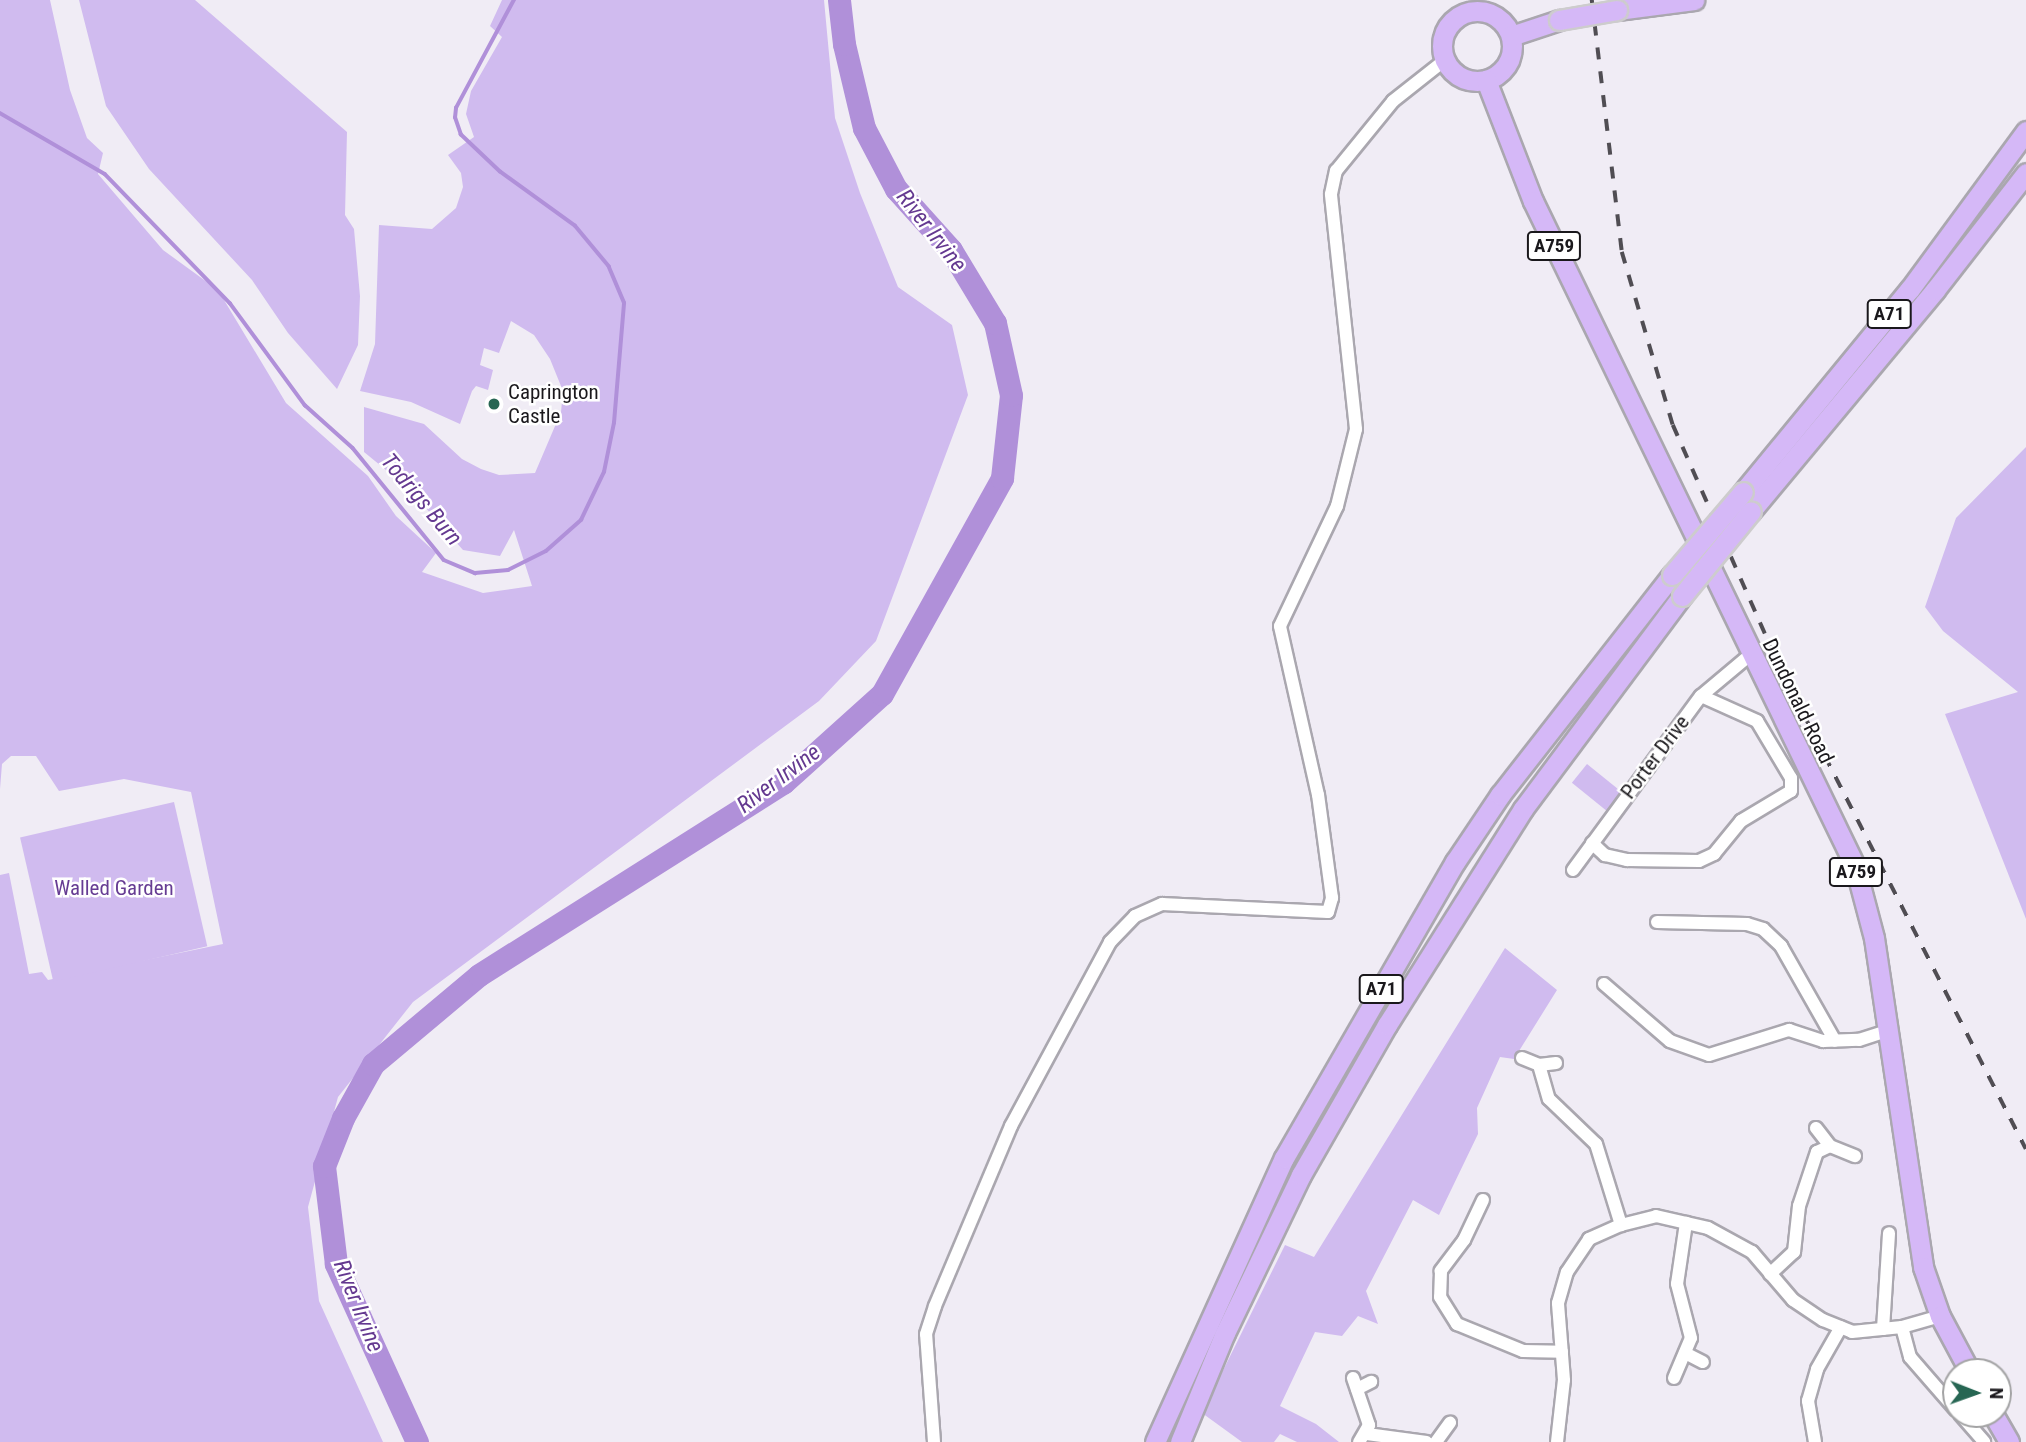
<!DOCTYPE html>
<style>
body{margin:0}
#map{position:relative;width:2026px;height:1442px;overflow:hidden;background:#f0ecf5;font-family:"Roboto Condensed",sans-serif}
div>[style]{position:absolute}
.green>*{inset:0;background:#d0bbef;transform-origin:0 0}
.stream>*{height:3.5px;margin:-1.75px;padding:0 1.75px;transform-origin:1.75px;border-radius:1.75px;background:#b090d9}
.river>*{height:23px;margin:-11.5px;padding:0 11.5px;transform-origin:11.5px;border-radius:11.5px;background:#b090d9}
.roads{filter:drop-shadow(2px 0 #aaa7af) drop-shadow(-2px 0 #aaa7af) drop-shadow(0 2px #aaa7af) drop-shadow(0 -2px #aaa7af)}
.street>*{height:12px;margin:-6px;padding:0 6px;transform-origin:6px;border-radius:6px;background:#fff}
.primary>*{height:19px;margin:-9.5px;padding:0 9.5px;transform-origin:9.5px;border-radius:9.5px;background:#d5b8f7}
.primary>.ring{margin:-9.5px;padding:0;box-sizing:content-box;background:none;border:19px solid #d5b8f7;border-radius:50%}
.rail>*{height:3.5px;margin-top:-1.75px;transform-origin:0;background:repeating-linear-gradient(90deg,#504d53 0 12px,transparent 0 24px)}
.bridges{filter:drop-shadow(2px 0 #cdcccd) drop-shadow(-2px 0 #cdcccd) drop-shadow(0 2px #cdcccd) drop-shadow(0 -2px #cdcccd)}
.primary-bridge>*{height:19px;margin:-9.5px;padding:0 9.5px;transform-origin:9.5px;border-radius:9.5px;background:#d5b8f7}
.dots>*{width:19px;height:19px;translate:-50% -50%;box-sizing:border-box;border:4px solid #fff;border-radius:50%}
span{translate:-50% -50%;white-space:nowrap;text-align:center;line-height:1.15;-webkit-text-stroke:5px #fff;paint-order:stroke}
.shield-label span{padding:2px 5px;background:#fff;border:2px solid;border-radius:5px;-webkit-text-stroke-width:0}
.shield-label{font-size:19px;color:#1a181c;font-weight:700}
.poi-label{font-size:21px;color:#1a181c}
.left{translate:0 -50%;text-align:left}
.street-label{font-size:21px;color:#1a181c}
.park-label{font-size:21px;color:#663c93}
.water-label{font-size:23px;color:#643990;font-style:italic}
.north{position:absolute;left:1942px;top:1358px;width:70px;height:70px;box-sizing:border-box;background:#fff;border:2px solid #a3a3a4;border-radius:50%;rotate:91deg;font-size:19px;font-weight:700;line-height:28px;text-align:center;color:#1a181c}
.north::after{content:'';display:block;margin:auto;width:24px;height:32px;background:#276653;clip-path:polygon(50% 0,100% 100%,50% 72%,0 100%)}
</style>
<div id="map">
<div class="green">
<i style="clip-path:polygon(0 0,50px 0,70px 90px,87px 138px,103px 153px,98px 174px,163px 250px,218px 290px,286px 403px,368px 476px,396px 516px,436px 553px,422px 572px,483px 593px,532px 586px,514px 530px,500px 556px,463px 550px,408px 488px,364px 452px,364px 407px,424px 424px,462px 459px,481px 469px,499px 475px,535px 473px,561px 412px,563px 391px,550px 359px,534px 335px,511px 321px,499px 353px,484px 348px,480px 365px,493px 370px,488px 390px,476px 386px,472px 391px,460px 424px,411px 402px,360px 391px,375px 344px,379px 225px,432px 229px,456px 208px,463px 187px,461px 173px,448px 155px,474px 137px,466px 114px,471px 91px,502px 37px,490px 26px,502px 0,824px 0,835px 118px,860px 193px,898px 287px,952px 325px,968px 395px,876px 641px,819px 701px,413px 1002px,338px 1097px,308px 1207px,319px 1301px,383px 1442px,0 1442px,0 875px,9px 873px,29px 974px,42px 972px,48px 980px,223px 944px,191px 792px,124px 779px,59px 791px,36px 756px,11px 756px,2px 764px,0 789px)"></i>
<i style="clip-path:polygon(79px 0,195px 0,347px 132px,345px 215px,354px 229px,360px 296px,358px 345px,337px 389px,288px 333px,252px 280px,149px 169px,106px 106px)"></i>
<i style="clip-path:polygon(2026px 447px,2026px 919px,1945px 714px,2018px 692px,1943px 631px,1925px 607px,1956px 518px)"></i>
<i style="left:1587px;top:764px;width:45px;height:24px;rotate:39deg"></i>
<i style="left:174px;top:802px;width:148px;height:158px;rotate:77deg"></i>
<i style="clip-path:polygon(1505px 948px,1557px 990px,1514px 1059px,1500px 1057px,1477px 1108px,1478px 1134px,1439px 1215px,1413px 1200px,1366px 1291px,1378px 1324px,1358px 1316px,1342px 1336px,1315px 1332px,1280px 1406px,1316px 1424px,1339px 1442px,1297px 1442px,1280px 1434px,1274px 1442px,1242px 1442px,1202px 1413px,1285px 1245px,1314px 1257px)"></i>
</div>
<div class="stream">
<i style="left:0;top:113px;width:121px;rotate:30.2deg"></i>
<i style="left:105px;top:174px;width:180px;rotate:45.9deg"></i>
<i style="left:230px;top:303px;width:127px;rotate:53.7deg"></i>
<i style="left:305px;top:405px;width:64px;rotate:41.9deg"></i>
<i style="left:353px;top:448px;width:144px;rotate:50.9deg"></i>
<i style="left:444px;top:560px;width:34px;rotate:23deg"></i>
<i style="left:475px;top:573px;width:33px;rotate:-5deg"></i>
<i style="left:508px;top:570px;width:42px;rotate:-26.6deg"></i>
<i style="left:546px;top:551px;width:47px;rotate:-41.5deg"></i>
<i style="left:581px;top:520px;width:53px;rotate:-64.4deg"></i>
<i style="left:604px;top:472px;width:50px;rotate:-78.5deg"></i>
<i style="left:614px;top:423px;width:120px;rotate:-85.2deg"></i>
<i style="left:624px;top:303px;width:39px;rotate:-113deg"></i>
<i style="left:609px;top:267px;width:53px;rotate:-129.7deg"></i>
<i style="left:575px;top:226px;width:92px;rotate:-144.2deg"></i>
<i style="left:500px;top:172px;width:54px;rotate:-136.5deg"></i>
<i style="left:461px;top:135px;width:18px;rotate:-109deg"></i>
<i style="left:455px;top:118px;width:10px;rotate:-84deg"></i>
<i style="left:456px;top:108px;width:123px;rotate:-61.8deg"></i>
</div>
<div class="river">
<i style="left:417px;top:1442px;width:196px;rotate:-114.5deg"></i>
<i style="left:336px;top:1264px;width:99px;rotate:-97deg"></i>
<i style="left:324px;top:1166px;width:52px;rotate:-68.4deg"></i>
<i style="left:343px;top:1118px;width:62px;rotate:-60.9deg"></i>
<i style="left:373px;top:1064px;width:138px;rotate:-40deg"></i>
<i style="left:479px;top:975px;width:360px;rotate:-32.3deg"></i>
<i style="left:783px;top:783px;width:133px;rotate:-42deg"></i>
<i style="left:882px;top:694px;width:247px;rotate:-60.9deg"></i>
<i style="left:1002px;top:478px;width:83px;rotate:-83.8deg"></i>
<i style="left:1011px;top:395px;width:74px;rotate:-102.5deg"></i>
<i style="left:995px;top:323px;width:85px;rotate:-121.1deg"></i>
<i style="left:951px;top:250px;width:82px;rotate:-132deg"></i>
<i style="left:896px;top:189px;width:69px;rotate:-117.7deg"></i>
<i style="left:864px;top:128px;width:86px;rotate:-103.4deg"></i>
<i style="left:844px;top:44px;width:44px;rotate:-96.5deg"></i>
</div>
<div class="roads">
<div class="street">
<i style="left:1592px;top:843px;width:18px;rotate:43deg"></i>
<i style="left:1605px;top:855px;width:23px;rotate:13deg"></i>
<i style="left:1627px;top:860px;width:72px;rotate:0.8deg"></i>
<i style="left:1699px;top:861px;width:17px;rotate:-25deg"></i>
<i style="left:1714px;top:854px;width:43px;rotate:-50.7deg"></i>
<i style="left:1741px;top:821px;width:58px;rotate:-31deg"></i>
<i style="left:1791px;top:791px;width:13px;rotate:-90deg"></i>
<i style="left:1791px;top:778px;width:66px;rotate:-120.8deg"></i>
<i style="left:1757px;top:721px;width:61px;rotate:-155.9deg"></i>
<i style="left:1573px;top:870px;width:216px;rotate:-53.7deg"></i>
<i style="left:1701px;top:696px;width:64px;rotate:-39.9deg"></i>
<i style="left:1657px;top:922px;width:90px;rotate:1.3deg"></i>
<i style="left:1747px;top:924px;width:17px;rotate:17deg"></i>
<i style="left:1763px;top:929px;width:25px;rotate:43deg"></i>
<i style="left:1781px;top:946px;width:109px;rotate:60.4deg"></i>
<i style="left:1604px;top:984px;width:87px;rotate:40.8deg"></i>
<i style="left:1670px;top:1041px;width:41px;rotate:19.7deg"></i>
<i style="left:1709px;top:1055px;width:84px;rotate:-17.4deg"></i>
<i style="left:1789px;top:1030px;width:36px;rotate:18deg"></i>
<i style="left:1823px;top:1041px;width:36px;rotate:-2deg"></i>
<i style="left:1859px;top:1040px;width:28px;rotate:-18deg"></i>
<i style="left:1522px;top:1058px;width:18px;rotate:22deg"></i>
<i style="left:1556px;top:1063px;width:17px;rotate:173deg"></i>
<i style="left:1539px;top:1065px;width:35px;rotate:74deg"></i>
<i style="left:1549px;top:1099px;width:65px;rotate:43.8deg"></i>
<i style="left:1596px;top:1144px;width:85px;rotate:72.8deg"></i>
<i style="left:1816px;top:1128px;width:23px;rotate:52deg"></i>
<i style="left:1483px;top:1200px;width:44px;rotate:115.4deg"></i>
<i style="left:1464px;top:1240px;width:39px;rotate:127deg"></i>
<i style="left:1441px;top:1271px;width:26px;rotate:92deg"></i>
<i style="left:1440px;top:1297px;width:32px;rotate:58deg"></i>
<i style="left:1457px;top:1324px;width:71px;rotate:22.2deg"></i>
<i style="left:1523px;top:1351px;width:39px;rotate:1deg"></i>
<i style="left:1770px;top:1274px;width:33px;rotate:-43deg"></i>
<i style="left:1794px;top:1252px;width:46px;rotate:-83.8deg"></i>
<i style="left:1799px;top:1206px;width:57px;rotate:-71.6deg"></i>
<i style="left:1817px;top:1152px;width:14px;rotate:-25deg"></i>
<i style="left:1830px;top:1146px;width:27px;rotate:22deg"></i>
<i style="left:1902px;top:1327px;width:31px;rotate:75deg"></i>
<i style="left:1910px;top:1357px;width:70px;rotate:49deg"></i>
<i style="left:1883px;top:1329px;width:96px;rotate:-86.4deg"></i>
<i style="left:1685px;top:1353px;width:20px;rotate:27deg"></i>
<i style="left:1353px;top:1378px;width:50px;rotate:71.2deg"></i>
<i style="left:1369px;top:1425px;width:20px;rotate:120deg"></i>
<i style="left:1674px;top:1378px;width:43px;rotate:-67deg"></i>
<i style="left:1691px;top:1338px;width:56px;rotate:-104.5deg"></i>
<i style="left:1677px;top:1284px;width:62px;rotate:-81.6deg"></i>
<i style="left:1357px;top:1389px;width:16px;rotate:-27deg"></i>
<i style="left:1960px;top:1414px;width:37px;rotate:49deg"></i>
<i style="left:1367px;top:1434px;width:60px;rotate:7.7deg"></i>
<i style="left:934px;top:1442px;width:108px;rotate:-94.2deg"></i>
<i style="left:926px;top:1334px;width:29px;rotate:-72deg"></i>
<i style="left:935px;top:1306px;width:195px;rotate:-67.1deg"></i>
<i style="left:1011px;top:1126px;width:209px;rotate:-61.7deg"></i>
<i style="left:1110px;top:942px;width:36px;rotate:-46deg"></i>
<i style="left:1135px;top:916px;width:30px;rotate:-24deg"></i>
<i style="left:1162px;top:904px;width:166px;rotate:2.8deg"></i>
<i style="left:1328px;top:912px;width:15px;rotate:-74deg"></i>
<i style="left:1332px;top:898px;width:104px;rotate:-97.7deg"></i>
<i style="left:1318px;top:795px;width:173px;rotate:-102.7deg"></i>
<i style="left:1280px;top:626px;width:133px;rotate:-64.6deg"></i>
<i style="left:1337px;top:506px;width:79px;rotate:-76.1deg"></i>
<i style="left:1356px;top:429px;width:236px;rotate:-96.1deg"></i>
<i style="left:1331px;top:194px;width:24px;rotate:-78deg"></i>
<i style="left:1336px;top:171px;width:90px;rotate:-50.8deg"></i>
<i style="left:1393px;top:101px;width:66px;rotate:-38.3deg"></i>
<i style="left:1436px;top:1442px;width:24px;rotate:-54deg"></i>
<i style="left:1557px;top:1442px;width:62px;rotate:-83.6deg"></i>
<i style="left:1564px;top:1380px;width:77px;rotate:-94.5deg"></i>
<i style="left:1558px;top:1303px;width:32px;rotate:-74deg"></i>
<i style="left:1567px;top:1272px;width:40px;rotate:-56deg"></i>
<i style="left:1589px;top:1239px;width:35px;rotate:-24deg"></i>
<i style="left:1621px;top:1225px;width:36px;rotate:-14deg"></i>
<i style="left:1656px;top:1216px;width:53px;rotate:13deg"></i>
<i style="left:1708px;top:1228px;width:50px;rotate:28.6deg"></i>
<i style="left:1752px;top:1252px;width:63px;rotate:49.5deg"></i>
<i style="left:1793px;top:1300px;width:36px;rotate:34deg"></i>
<i style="left:1823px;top:1320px;width:31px;rotate:22deg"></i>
<i style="left:1852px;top:1332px;width:50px;rotate:-5.7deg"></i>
<i style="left:1902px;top:1327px;width:40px;rotate:-16deg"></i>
<i style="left:1815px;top:1442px;width:42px;rotate:-99.7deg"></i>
<i style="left:1808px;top:1401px;width:33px;rotate:-74deg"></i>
<i style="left:1817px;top:1369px;width:48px;rotate:-60.3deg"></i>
</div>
<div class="primary">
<i style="left:1617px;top:10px;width:78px;rotate:-7.4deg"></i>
<i class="ring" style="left:1442px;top:11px;width:51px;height:51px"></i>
<i style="left:1511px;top:36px;width:51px;rotate:-18.4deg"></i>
<i style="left:1486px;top:80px;width:130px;rotate:68.8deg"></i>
<i style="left:1533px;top:201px;width:739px;rotate:64.16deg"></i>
<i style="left:1855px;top:866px;width:74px;rotate:75.2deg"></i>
<i style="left:1874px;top:938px;width:333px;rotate:81.5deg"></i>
<i style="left:1923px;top:1267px;width:52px;rotate:70.9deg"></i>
<i style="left:1940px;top:1316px;width:64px;rotate:61.8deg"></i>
<i style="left:1743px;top:492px;width:263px;rotate:-50.6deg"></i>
<i style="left:1910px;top:289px;width:196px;rotate:-53.7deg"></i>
<i style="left:1751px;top:511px;width:288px;rotate:-50.2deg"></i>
<i style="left:1935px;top:290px;width:148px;rotate:-52.1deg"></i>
<i style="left:1993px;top:1414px;width:32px;rotate:60deg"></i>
<i style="left:1155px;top:1442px;width:312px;rotate:-65.6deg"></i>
<i style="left:1284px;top:1158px;width:342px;rotate:-60deg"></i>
<i style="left:1455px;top:862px;width:81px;rotate:-56.1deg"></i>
<i style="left:1500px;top:795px;width:279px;rotate:-52deg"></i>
<i style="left:1180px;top:1442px;width:118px;rotate:-67.6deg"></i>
<i style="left:1225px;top:1333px;width:175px;rotate:-64.3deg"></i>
<i style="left:1301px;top:1175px;width:173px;rotate:-60.2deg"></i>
<i style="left:1387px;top:1025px;width:255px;rotate:-57.8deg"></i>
<i style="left:1523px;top:809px;width:266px;rotate:-53.3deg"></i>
</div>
</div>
<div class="rail">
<i style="left:1592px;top:0;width:254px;rotate:83.2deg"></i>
<i style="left:1622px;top:252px;width:180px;rotate:73.6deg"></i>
<i style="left:1673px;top:425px;width:268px;rotate:66.2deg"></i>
<i style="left:1781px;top:670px;width:538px;rotate:62.91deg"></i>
</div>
<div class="bridges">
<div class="primary-bridge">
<i style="left:1559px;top:20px;width:59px;rotate:-9.8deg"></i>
<i style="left:1672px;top:575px;width:109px;rotate:-49.5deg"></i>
<i style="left:1682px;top:596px;width:109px;rotate:-50.9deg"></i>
</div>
</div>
<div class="dots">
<i style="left:494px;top:404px;background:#276653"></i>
</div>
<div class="shield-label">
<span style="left:1554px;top:246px">A759</span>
<span style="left:1889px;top:314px">A71</span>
<span style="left:1856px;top:872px">A759</span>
<span style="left:1381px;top:989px">A71</span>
</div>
<div class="poi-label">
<span class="left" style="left:508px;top:404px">Caprington<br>Castle</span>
</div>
<div class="street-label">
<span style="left:1798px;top:701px;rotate:64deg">Dundonald Road</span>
<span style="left:1655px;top:757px;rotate:-53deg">Porter Drive</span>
</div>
<div class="park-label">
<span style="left:114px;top:888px">Walled Garden</span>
</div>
<div class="water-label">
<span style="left:931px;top:231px;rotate:52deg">River Irvine</span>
<span style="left:421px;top:500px;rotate:50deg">Todrigs Burn</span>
<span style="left:779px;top:779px;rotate:-37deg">River Irvine</span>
<span style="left:358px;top:1306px;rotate:68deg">River Irvine</span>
</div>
<div class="north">N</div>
</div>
